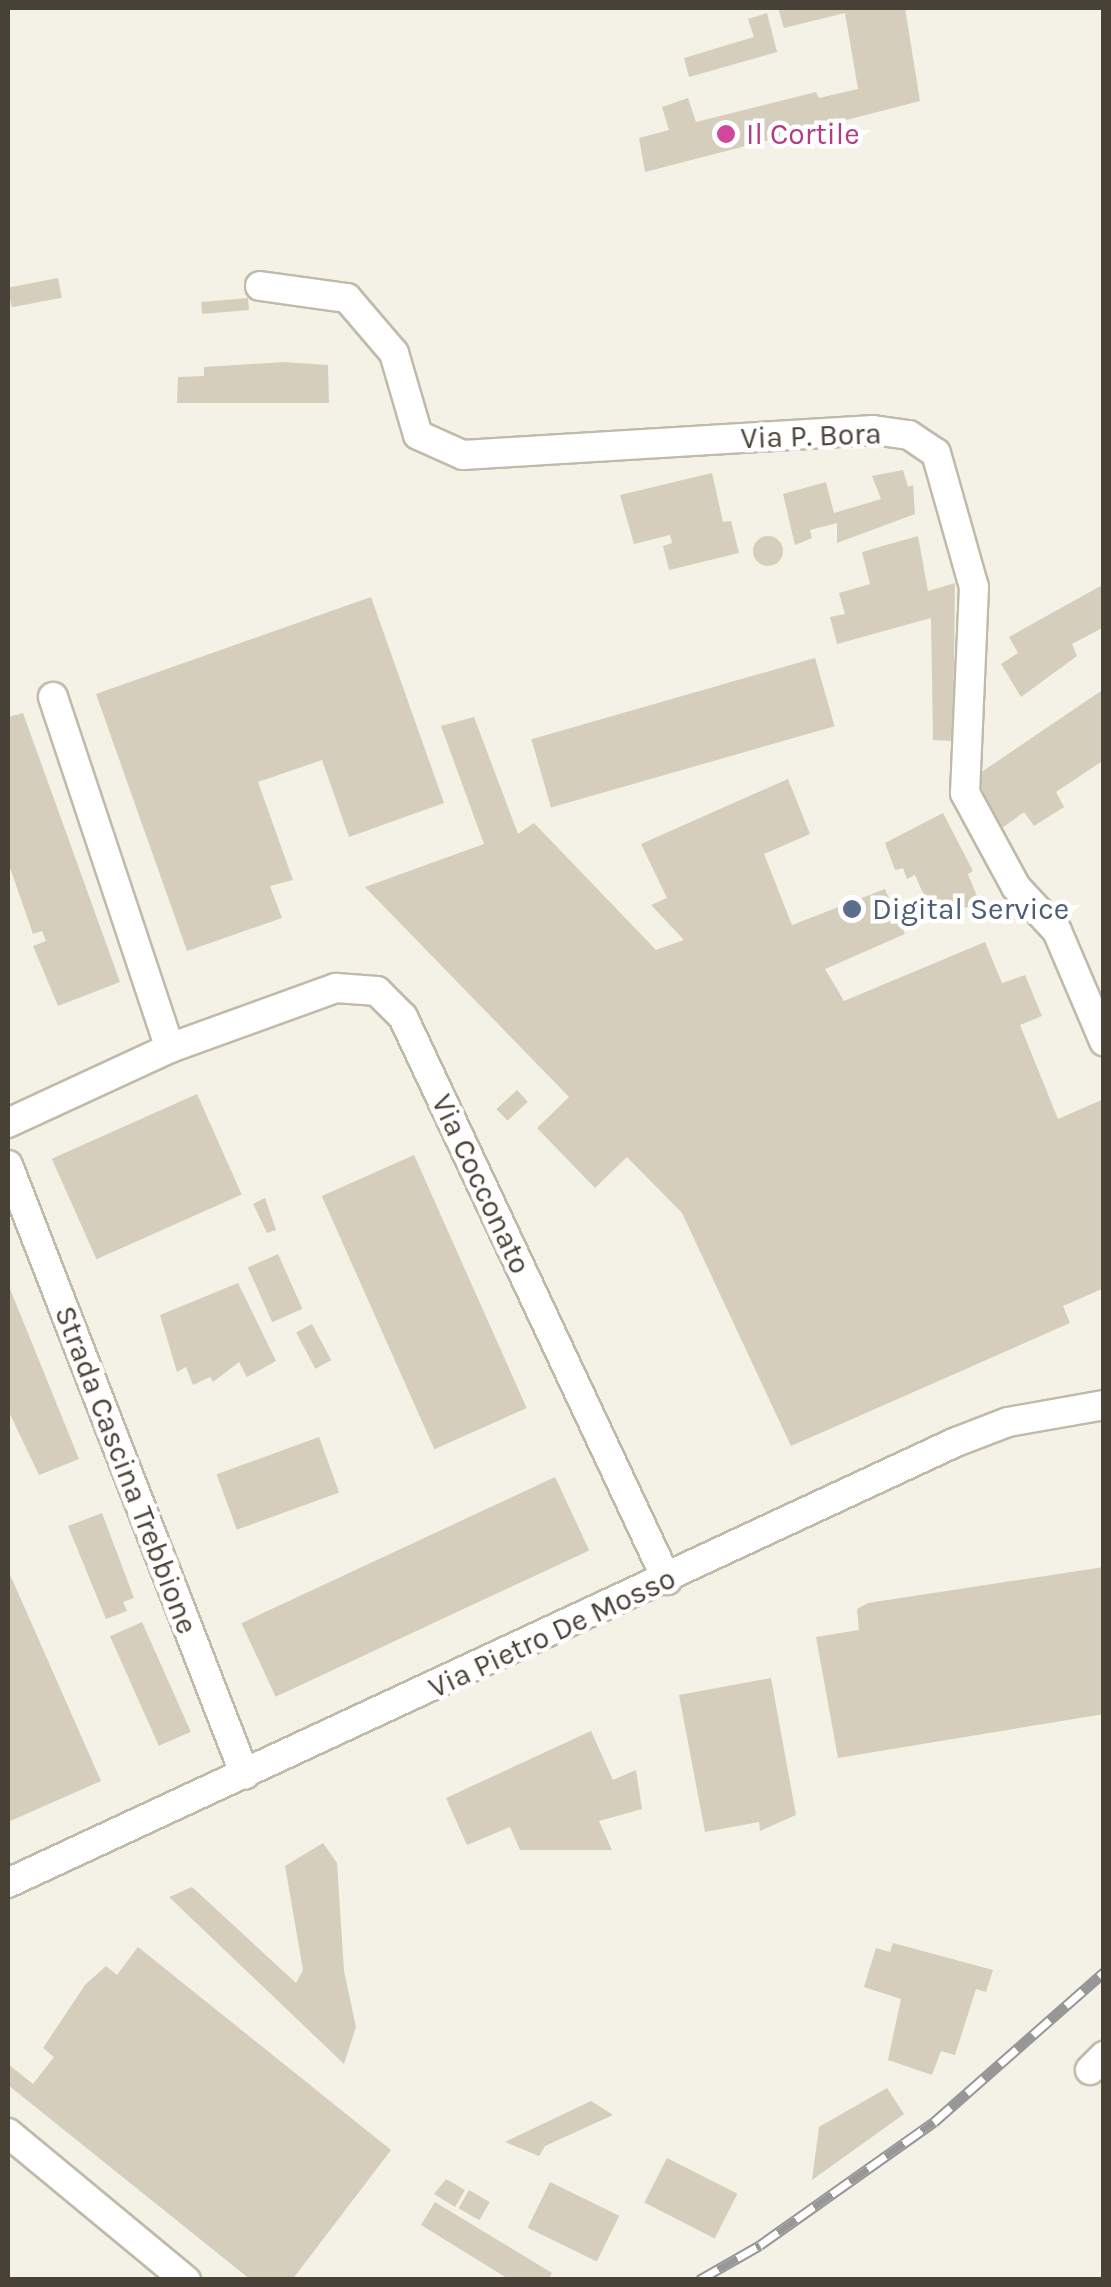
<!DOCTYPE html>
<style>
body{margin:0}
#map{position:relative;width:1111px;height:2287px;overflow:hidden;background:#f4f1e7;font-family:Karla,sans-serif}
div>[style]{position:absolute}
.building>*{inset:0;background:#d6cebc;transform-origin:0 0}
.round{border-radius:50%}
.roads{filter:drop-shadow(2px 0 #c0baa9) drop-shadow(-2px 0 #c0baa9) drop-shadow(0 2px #c0baa9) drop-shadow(0 -2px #c0baa9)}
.minor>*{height:28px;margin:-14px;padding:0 14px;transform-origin:14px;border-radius:14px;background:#fff}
.rail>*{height:11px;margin-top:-5.5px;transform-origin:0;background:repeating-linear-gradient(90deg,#fff 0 22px,#979797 0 44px);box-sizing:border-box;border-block:2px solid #979797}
.dots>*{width:28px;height:28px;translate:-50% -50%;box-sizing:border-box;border:5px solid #fff;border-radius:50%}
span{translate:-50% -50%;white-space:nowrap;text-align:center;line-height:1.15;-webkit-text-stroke:9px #fff;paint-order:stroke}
.hotel-label{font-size:30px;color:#b23c85}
.left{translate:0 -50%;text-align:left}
.street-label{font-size:30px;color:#484236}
.service-label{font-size:30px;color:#4e5e75}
.frame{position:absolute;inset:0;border:10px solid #484236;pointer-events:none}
</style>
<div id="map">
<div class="building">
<i style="clip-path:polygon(778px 8px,905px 8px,920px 101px,645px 172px,639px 138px,669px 130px,662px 107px,688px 98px,696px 122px,816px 92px,819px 98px,858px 89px,845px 13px,784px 28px)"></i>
<i style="clip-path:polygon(767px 13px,777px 52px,689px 77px,684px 58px,754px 37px,748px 19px)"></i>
<i style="left:58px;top:278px;width:20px;height:51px;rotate:79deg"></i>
<i style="left:248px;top:298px;width:12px;height:47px;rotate:85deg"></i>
<i style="clip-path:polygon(284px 362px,328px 365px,329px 403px,177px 403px,178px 377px,204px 376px,204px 367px)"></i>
<i style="clip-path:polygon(903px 470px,908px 487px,913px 485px,915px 514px,837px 543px,837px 523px,810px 530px,812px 538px,795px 545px,783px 494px,826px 482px,834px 513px,881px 499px,872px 476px)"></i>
<i style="clip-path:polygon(712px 473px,723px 522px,731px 521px,739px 553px,669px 570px,663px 546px,672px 543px,670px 535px,634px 544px,620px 495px)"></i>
<i style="clip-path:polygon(918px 536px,928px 591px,955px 583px,953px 741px,933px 740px,931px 618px,837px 644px,830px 617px,845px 614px,839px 593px,870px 584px,862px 552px)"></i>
<i class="round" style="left:753px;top:536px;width:30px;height:30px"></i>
<i style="clip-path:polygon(1104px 584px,1104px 627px,1072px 644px,1077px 656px,1021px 697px,1001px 664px,1018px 653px,1009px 637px)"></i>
<i style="clip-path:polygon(371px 597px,444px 803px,349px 837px,322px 760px,258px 782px,293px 880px,270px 886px,282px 918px,187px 951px,96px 694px)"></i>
<i style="left:815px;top:658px;width:71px;height:295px;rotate:74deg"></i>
<i style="clip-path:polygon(1104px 689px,1104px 760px,1056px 792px,1064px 807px,1034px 826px,1024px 812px,998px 831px,977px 775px)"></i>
<i style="clip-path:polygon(23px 713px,120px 982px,58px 1006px,33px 946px,46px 941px,42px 931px,33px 934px,8px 862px,8px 717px)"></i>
<i style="clip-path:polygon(474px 717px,518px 834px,534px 823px,656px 950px,684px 940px,651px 905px,667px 898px,641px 844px,788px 779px,810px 834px,764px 854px,792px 925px,885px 889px,905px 934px,825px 969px,844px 1001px,985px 942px,1002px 983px,1025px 975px,1042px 1016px,1020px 1025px,1058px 1119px,1104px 1099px,1104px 1288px,1063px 1306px,1070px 1323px,791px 1446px,682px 1213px,627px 1157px,595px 1188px,537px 1128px,569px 1097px,365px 887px,484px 844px,441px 726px)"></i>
<i style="clip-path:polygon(943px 813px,973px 871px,968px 874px,980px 904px,933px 916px,915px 875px,907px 879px,903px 868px,895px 870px,885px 843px)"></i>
<i style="left:517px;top:1090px;width:16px;height:28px;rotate:47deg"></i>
<i style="left:197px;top:1094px;width:110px;height:159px;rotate:66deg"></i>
<i style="left:414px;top:1155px;width:277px;height:101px;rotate:66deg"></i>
<i style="clip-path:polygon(265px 1198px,276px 1230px,267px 1233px,253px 1204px)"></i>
<i style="left:278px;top:1254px;width:60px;height:33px;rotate:66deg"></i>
<i style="clip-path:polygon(238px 1283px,276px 1361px,247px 1377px,239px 1362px,213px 1382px,210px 1377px,193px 1385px,186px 1367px,177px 1372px,160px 1315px)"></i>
<i style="clip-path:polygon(8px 1284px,79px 1459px,39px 1475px,8px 1410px)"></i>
<i style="left:312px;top:1324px;width:41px;height:18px;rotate:62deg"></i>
<i style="left:319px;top:1437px;width:59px;height:109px;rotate:70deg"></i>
<i style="left:555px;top:1477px;width:81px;height:346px;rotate:65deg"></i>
<i style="clip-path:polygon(102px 1513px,134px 1598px,123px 1602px,127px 1611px,106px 1619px,68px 1526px)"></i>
<i style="clip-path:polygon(1104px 1567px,1104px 1714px,838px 1758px,816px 1637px,859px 1630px,857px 1609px,868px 1603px)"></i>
<i style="clip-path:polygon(8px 1570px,101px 1781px,8px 1822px)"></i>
<i style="left:142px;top:1622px;width:120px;height:35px;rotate:66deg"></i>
<i style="clip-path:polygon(771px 1678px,796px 1815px,760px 1831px,759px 1822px,705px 1832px,679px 1695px)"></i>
<i style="clip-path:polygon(591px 1731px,613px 1780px,636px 1770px,642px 1809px,599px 1821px,612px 1850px,520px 1850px,510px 1827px,467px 1845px,446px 1798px)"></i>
<i style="clip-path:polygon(323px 1843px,337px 1863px,344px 1971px,356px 2027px,344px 2064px,169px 1897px,192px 1887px,296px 1983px,303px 1970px,285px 1866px)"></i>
<i style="clip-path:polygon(893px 1943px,993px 1970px,986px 1992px,976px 1989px,955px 2055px,941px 2051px,932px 2075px,888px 2060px,901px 1999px,864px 1987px,876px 1948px,890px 1952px)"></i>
<i style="clip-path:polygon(138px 1947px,391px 2150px,292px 2280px,251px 2280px,8px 2085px,8px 2064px,33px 2084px,54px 2057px,43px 2048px,85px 1985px,106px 1966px,117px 1975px)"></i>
<i style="clip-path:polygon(887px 2088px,904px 2114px,812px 2180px,819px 2127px)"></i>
<i style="clip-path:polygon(591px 2101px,613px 2115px,545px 2146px,539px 2156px,505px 2142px)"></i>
<i style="left:667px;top:2158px;width:79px;height:50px;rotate:27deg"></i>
<i style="clip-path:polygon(446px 2179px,465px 2190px,455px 2207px,434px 2194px)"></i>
<i style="left:550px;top:2182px;width:77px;height:51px;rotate:26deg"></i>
<i style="left:469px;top:2190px;width:24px;height:21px;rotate:30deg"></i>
<i style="clip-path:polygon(435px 2202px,552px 2273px,548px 2280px,510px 2280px,421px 2225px)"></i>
</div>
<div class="roads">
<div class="minor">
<i style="left:260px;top:286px;width:88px;rotate:7.9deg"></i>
<i style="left:347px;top:298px;width:72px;rotate:49.5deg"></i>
<i style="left:394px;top:353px;width:85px;rotate:73.7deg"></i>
<i style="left:418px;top:435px;width:49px;rotate:24deg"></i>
<i style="left:463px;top:455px;width:411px;rotate:-3.5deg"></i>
<i style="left:873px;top:430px;width:36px;rotate:8deg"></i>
<i style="left:909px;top:435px;width:32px;rotate:34deg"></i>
<i style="left:936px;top:453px;width:139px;rotate:74.2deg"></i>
<i style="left:974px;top:587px;width:206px;rotate:92.5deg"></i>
<i style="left:965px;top:793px;width:107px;rotate:61.5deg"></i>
<i style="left:1016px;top:887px;width:60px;rotate:47deg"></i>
<i style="left:1057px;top:931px;width:120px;rotate:66.9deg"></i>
<i style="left:53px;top:697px;width:370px;rotate:71.6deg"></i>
<i style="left:8px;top:1123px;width:179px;rotate:-24.8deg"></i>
<i style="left:170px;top:1048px;width:177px;rotate:-19.9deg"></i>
<i style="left:336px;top:988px;width:41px;rotate:4.2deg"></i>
<i style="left:377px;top:991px;width:37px;rotate:45deg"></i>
<i style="left:403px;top:1017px;width:622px;rotate:64.88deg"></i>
<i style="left:8px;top:1165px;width:654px;rotate:68.77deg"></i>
<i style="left:8px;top:1883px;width:1046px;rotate:-24.95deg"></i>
<i style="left:956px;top:1442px;width:56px;rotate:-21deg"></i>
<i style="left:1008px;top:1422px;width:97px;rotate:-10deg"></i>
<i style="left:1090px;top:2070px;width:20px;rotate:-45deg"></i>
<i style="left:8px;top:2133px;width:231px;rotate:39.6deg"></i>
</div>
</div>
<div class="rail">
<i style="left:699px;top:2280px;width:70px;rotate:-29.8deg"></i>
<i style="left:760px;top:2245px;width:213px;rotate:-35.3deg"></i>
<i style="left:934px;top:2122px;width:227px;rotate:-41.4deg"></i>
</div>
<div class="dots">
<i style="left:726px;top:134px;background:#d1479c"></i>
<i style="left:852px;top:909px;background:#5c6f8a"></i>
</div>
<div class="hotel-label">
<span class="left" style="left:746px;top:134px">Il Cortile</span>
</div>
<div class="street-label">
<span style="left:811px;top:436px;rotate:-2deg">Via P. Bora</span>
<span style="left:481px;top:1184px;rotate:65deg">Via Cocconato</span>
<span style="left:126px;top:1470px;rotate:69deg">Strada Cascina Trebbione</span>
<span style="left:552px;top:1633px;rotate:-25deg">Via Pietro De Mosso</span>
</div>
<div class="service-label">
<span class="left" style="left:872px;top:909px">Digital Service</span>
</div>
<div class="frame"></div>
</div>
